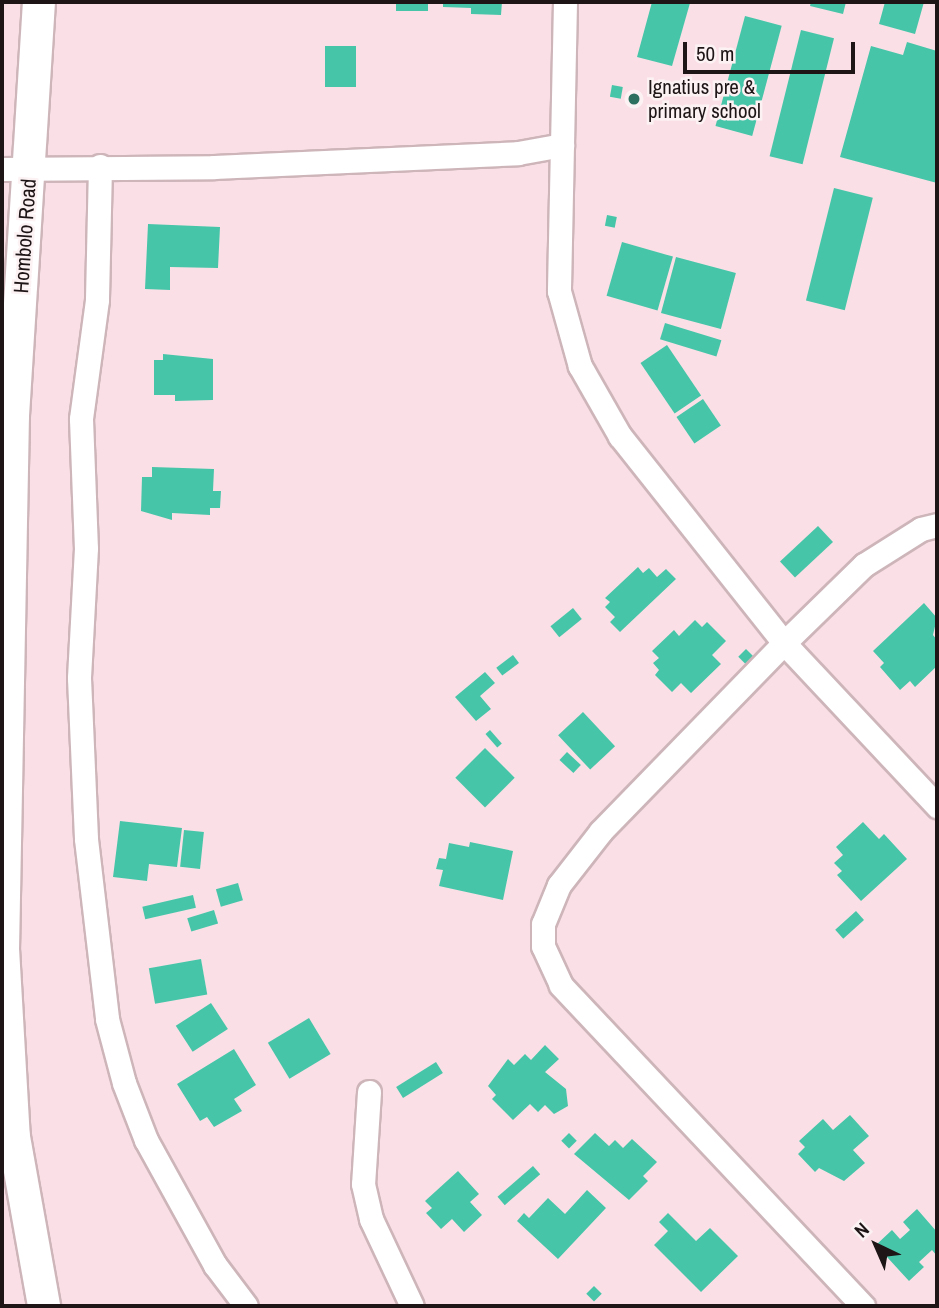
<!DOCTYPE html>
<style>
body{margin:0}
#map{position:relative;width:939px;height:1308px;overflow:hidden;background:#fae0e6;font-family:"Archivo Narrow",sans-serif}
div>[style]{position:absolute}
.building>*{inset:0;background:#47c5a9;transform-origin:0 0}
.roads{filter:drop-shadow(2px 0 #cdb5ba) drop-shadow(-2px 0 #cdb5ba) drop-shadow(0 2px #cdb5ba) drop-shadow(0 -2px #cdb5ba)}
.street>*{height:23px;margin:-11.5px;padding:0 11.5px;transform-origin:11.5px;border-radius:11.5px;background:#fff}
.secondary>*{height:32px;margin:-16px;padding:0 16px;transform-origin:16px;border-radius:16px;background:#fff}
.dots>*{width:19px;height:19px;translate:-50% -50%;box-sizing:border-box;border:4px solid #fcf2f4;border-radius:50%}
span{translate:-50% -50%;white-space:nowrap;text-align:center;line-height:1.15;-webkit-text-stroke:5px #fcf2f4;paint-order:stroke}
.poi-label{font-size:21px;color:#1e1517}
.left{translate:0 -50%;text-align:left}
.street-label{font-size:21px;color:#1e1517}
.frame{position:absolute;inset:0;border:4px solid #1e1517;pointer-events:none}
.north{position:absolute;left:841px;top:1210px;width:70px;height:70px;-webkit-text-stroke:5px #fcf2f4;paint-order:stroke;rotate:316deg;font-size:19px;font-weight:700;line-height:28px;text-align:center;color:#1e1517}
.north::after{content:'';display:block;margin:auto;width:24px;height:32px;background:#1e1517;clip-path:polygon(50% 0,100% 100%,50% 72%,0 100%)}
.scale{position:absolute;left:683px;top:42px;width:172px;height:32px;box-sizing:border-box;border:4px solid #1e1517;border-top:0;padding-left:9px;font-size:21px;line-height:24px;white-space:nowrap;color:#1e1517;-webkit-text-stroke:5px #fcf2f4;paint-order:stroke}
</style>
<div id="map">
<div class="building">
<i style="left:396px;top:2px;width:32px;height:9px"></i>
<i style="clip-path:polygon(443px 2px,502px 2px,501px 15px,471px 14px,471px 8px,443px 7px)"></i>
<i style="clip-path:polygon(652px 2px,690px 3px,672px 66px,637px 57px)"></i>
<i style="clip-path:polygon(811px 2px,846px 2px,843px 14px,810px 6px)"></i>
<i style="clip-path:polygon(885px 2px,924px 2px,915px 34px,879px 24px)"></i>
<i style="left:745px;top:16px;width:38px;height:114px;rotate:15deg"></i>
<i style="left:801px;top:30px;width:34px;height:130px;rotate:14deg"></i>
<i style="clip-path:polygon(907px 42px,937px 51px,937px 183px,840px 157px,871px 46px,903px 55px)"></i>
<i style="left:325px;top:46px;width:31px;height:41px"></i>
<i style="left:612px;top:85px;width:11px;height:12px;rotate:10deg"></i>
<i style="left:834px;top:188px;width:40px;height:116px;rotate:14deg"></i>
<i style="left:607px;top:215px;width:10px;height:11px;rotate:11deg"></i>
<i style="clip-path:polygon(148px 224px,220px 227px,218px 268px,170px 267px,170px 290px,145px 289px)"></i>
<i style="left:622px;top:242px;width:53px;height:56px;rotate:16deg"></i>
<i style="left:676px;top:257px;width:62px;height:58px;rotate:15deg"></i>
<i style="left:665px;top:323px;width:59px;height:17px;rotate:17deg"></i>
<i style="left:667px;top:345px;width:61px;height:32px;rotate:56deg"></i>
<i style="clip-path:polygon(163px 354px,213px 359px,213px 400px,175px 401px,175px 395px,154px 395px,154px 360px,163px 360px)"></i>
<i style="left:703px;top:399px;width:32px;height:32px;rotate:56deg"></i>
<i style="clip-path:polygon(152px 467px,214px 469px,213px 491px,221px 491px,220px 508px,210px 508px,210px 515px,172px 513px,172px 520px,141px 511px,142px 477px,152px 477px)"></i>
<i style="left:818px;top:526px;width:22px;height:52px;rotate:47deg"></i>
<i style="clip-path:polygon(638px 567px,643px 573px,649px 568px,657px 577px,666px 569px,676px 579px,620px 632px,610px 622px,615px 617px,605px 607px,610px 602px,605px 598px)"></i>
<i style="clip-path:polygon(924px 603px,937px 618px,933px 635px,937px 640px,937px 666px,915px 687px,910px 681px,900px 690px,880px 667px,884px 663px,873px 651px)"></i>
<i style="left:573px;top:608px;width:14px;height:29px;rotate:51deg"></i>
<i style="clip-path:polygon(695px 620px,702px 627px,707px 622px,726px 641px,712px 655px,721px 664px,691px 693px,681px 683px,672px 692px,655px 675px,659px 670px,653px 663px,659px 658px,652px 651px,674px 630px,679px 636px)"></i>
<i style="left:746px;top:649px;width:11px;height:11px;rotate:45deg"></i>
<i style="left:513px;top:655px;width:10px;height:21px;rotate:53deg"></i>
<i style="clip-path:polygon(485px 672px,495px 683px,480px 696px,491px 709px,476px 721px,455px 697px)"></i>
<i style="left:583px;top:712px;width:47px;height:34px;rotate:47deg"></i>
<i style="left:490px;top:730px;width:18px;height:6px;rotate:49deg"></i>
<i style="left:485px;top:748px;width:42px;height:42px;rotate:45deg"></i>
<i style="left:567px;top:752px;width:19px;height:11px;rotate:43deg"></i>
<i style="clip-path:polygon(120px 821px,182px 828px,177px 867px,149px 864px,147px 881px,113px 877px)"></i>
<i style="clip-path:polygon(863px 822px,879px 839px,884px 834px,907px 859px,861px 901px,837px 875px,842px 871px,834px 863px,843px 855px,836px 847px)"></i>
<i style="left:184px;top:830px;width:20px;height:37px;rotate:6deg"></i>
<i style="clip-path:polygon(470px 842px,513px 851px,503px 900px,439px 886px,443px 870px,436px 869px,439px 858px,446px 859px,449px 843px,469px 847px)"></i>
<i style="left:238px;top:883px;width:18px;height:23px;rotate:74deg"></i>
<i style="left:193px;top:895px;width:13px;height:52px;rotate:77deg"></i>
<i style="left:214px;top:910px;width:14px;height:28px;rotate:73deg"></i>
<i style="left:856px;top:911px;width:12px;height:28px;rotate:48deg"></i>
<i style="left:201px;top:959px;width:36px;height:53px;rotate:80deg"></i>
<i style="left:211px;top:1003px;width:31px;height:42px;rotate:57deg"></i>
<i style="left:309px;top:1018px;width:42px;height:48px;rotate:59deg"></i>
<i style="clip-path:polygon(545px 1045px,559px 1059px,545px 1072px,566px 1089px,568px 1106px,554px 1114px,545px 1105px,538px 1112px,530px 1104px,513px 1120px,492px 1099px,496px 1095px,488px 1086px,508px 1059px,514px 1065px,525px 1054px,531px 1060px)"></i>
<i style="clip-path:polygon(234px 1049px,256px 1085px,234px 1099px,242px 1111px,214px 1127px,207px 1117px,200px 1121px,177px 1084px)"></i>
<i style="left:436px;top:1062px;width:13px;height:47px;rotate:58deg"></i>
<i style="clip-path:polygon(850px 1115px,869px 1136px,853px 1150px,865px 1163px,844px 1181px,819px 1168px,815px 1172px,798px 1154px,805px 1147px,799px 1141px,823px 1119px,833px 1130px)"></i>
<i style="left:569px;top:1133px;width:11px;height:11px;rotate:45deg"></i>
<i style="clip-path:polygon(595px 1133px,609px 1146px,615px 1140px,623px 1148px,632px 1139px,657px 1162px,643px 1176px,648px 1181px,629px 1200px,574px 1154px)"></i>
<i style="left:533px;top:1166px;width:11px;height:47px;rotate:49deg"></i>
<i style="clip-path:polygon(458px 1171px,479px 1194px,470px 1202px,482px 1215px,464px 1232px,452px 1219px,441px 1229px,426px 1213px,432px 1208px,425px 1201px)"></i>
<i style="clip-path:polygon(587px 1190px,606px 1208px,558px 1259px,517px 1221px,524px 1213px,529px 1218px,548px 1198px,565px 1214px)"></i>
<i style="clip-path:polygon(917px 1209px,937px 1232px,937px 1256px,932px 1250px,919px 1262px,924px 1267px,909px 1281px,876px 1245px,892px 1230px,900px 1239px,910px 1230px,903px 1222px)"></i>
<i style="clip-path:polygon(668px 1213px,696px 1241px,710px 1228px,738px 1256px,701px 1292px,654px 1245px,668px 1231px,659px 1222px)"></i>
<i style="left:594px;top:1286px;width:11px;height:11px;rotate:45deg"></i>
</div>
<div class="roads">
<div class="street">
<i style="left:565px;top:2px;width:289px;rotate:91.2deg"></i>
<i style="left:559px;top:291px;width:78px;rotate:74.4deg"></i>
<i style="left:580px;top:366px;width:81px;rotate:60.3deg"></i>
<i style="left:620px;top:436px;width:264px;rotate:51.6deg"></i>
<i style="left:784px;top:643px;width:224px;rotate:46.8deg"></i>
<i style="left:100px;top:166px;width:134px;rotate:91.3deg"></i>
<i style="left:97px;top:300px;width:120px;rotate:97.7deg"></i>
<i style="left:81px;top:419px;width:129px;rotate:87.8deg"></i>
<i style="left:86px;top:548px;width:130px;rotate:93.1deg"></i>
<i style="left:79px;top:678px;width:161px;rotate:87.5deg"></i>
<i style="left:86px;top:839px;width:181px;rotate:83.3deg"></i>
<i style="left:107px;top:1019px;width:66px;rotate:75.1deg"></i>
<i style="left:124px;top:1083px;width:61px;rotate:68.9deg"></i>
<i style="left:146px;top:1140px;width:143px;rotate:61.1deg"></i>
<i style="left:215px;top:1265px;width:51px;rotate:52.9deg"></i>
<i style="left:2px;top:169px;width:212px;rotate:-0.5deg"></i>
<i style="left:214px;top:167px;width:304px;rotate:-2.6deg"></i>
<i style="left:518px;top:153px;width:45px;rotate:-10.3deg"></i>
<i style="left:369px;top:1092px;width:92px;rotate:93.7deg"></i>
<i style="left:363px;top:1184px;width:36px;rotate:77deg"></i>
<i style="left:371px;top:1219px;width:96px;rotate:64.8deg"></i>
<i style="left:863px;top:1306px;width:441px;rotate:-133.3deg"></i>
<i style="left:561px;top:985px;width:43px;rotate:-114.8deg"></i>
<i style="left:543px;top:946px;width:22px;rotate:-90deg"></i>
<i style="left:543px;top:924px;width:42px;rotate:-67.7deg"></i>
<i style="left:559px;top:885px;width:68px;rotate:-52.1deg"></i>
<i style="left:601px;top:831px;width:262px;rotate:-45.8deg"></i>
<i style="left:784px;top:643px;width:112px;rotate:-44.3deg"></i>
<i style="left:864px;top:565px;width:67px;rotate:-32.3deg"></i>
<i style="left:921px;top:529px;width:16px;rotate:-14deg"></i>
</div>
<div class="secondary">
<i style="left:39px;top:2px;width:414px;rotate:93.6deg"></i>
<i style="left:13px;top:415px;width:534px;rotate:91.07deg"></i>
<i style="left:3px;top:949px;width:188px;rotate:86.7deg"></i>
<i style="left:14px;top:1137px;width:172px;rotate:79.9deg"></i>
</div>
</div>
<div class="dots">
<i style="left:634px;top:99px;background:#2e7060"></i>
</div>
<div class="poi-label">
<span class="left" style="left:648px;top:99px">Ignatius pre &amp;<br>primary school</span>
</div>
<div class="street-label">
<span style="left:25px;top:236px;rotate:-86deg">Hombolo Road</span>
</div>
<div class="frame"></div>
<div class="north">N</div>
<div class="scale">50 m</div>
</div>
